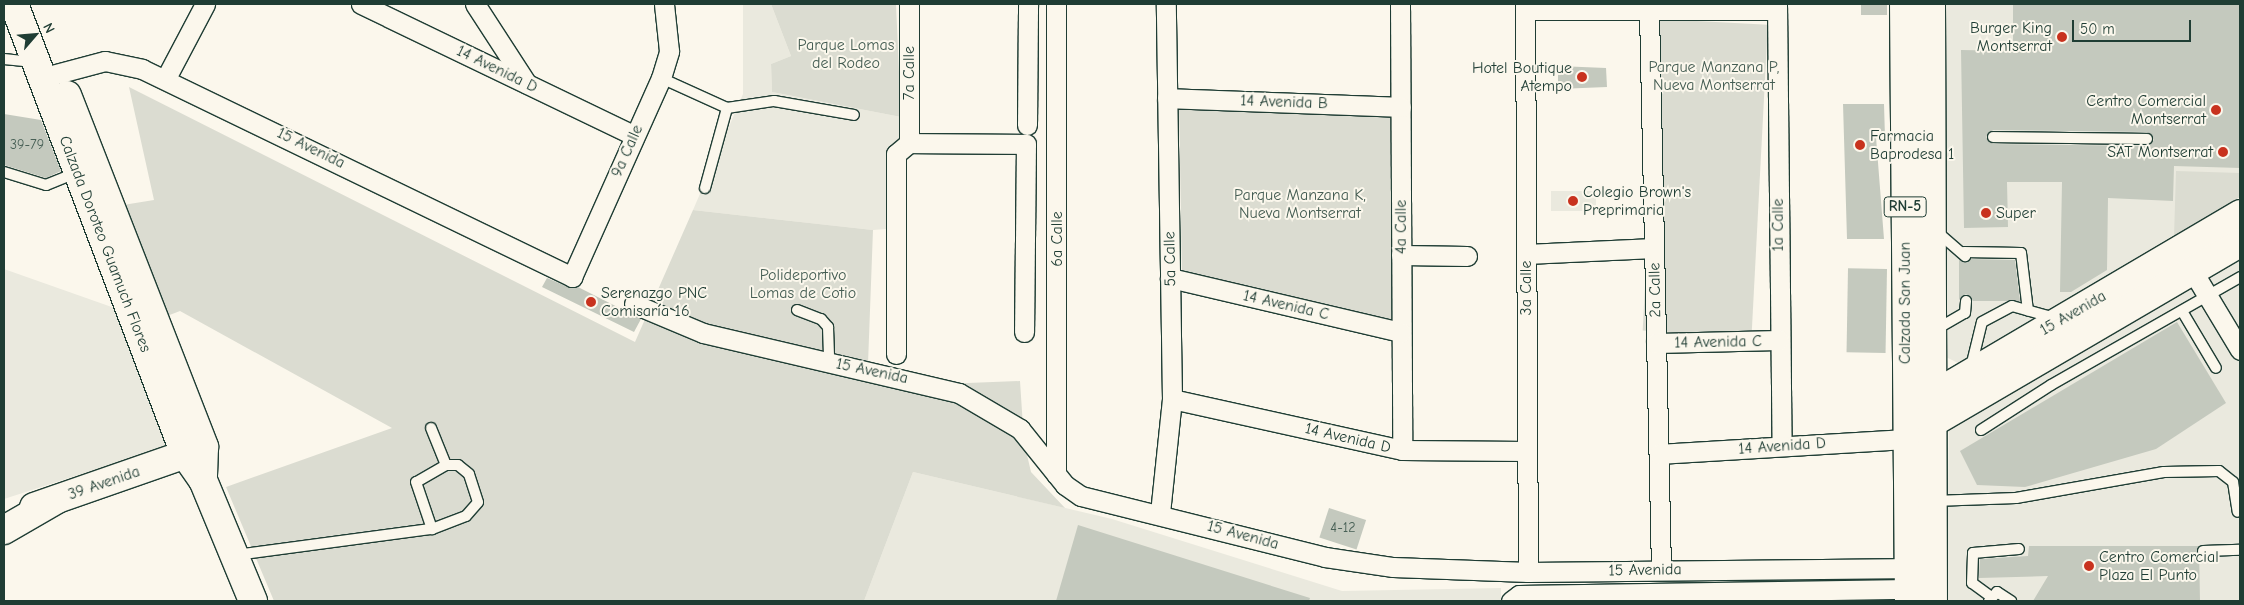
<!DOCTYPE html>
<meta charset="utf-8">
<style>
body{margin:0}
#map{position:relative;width:2244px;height:605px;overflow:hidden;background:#fbf7ec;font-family:"Comic Neue",sans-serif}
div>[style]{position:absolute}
.built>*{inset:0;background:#eae9de;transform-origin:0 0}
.green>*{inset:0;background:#dbdcd1;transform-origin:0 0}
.building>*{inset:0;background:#c4c9be;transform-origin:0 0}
.roads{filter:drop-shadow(1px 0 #1f3d34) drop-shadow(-1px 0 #1f3d34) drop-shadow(0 1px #1f3d34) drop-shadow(0 -1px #1f3d34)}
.lane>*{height:10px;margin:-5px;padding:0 5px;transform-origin:5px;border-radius:5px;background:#fbf7ec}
.street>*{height:19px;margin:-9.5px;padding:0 9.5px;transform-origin:9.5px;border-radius:9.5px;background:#fbf7ec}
.secondary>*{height:28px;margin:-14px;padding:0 14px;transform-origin:14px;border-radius:14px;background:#fbf7ec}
.primary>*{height:28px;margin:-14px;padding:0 14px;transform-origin:14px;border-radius:14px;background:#fbf7ec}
.highway>*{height:28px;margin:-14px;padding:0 14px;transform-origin:14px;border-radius:14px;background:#fbf7ec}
.dots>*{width:14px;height:14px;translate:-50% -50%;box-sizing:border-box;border:2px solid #fbf7ec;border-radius:50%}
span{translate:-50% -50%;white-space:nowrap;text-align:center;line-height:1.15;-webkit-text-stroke:4px #fbf7ec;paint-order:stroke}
.number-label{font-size:14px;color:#486056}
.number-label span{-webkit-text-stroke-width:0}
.shield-label span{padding:1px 4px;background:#fbf7ec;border:1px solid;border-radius:4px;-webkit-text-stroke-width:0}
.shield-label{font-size:15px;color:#1f3d34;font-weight:700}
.poi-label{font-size:16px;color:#1f3d34}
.right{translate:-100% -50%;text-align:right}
.left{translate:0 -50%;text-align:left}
.park-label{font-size:16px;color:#455d53}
.street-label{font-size:16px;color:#1f3d34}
.frame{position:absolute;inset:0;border:5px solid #1f3d34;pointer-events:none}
.north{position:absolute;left:10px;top:10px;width:50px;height:50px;-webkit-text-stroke:4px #fbf7ec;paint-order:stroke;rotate:63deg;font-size:14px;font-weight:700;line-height:20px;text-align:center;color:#1f3d34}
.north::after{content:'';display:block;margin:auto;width:18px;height:22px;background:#1f3d34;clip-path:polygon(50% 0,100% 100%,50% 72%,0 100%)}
.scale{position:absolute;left:2072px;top:20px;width:119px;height:22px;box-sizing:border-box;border:2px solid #1f3d34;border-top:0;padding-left:6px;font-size:15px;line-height:18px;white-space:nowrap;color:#1f3d34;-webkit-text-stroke:4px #fbf7ec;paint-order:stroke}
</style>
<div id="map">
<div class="built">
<i style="clip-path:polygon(743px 4px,771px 4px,791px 56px,771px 64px,772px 92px,901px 117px,898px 228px,873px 230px,693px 210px,743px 94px)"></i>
<i style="clip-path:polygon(1941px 4px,2240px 4px,2240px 195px,1960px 364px,1942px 355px)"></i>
<i style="left:1551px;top:191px;width:45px;height:20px"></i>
<i style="clip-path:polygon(2240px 256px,2240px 601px,1947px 601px,1949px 422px)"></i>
<i style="clip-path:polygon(4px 269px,123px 311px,168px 446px,4px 499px)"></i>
<i style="clip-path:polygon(913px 472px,1112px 519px,1342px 591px,1501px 588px,1501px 601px,864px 601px)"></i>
</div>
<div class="green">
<i style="clip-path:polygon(771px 4px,896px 4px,901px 117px,772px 92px,771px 64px,791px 56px)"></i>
<i style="left:1659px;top:19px;width:109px;height:312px;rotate:3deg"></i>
<i style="clip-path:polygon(129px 87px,635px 342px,693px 210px,873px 230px,868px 364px,892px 386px,1020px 381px,1024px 442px,1031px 472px,1065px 508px,913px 472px,864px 601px,274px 601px,226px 487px,392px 428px,180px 311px,167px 316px,123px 205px,154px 200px)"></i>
<i style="clip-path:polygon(1179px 105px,1395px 114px,1394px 323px,1182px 274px)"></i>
<i style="clip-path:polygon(2176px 171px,2240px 173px,2240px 197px,2174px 237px)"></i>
</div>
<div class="building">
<i style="left:1861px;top:4px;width:26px;height:11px"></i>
<i style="clip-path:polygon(evenodd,2013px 4px,2240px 4px,2240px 168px,2174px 166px,2173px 201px,2108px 198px,2107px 270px,2071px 292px,2060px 292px,2062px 182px,2007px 182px,2008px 227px,1964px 228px,1961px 50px,2013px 51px,2013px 4px,1993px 130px,2147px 132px,2154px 140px,2147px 146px,1993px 144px,1986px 137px,1993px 130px)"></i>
<i style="clip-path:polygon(1558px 66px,1606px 68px,1607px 87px,1558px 89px)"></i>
<i style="clip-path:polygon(1843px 104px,1884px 104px,1885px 137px,1876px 137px,1884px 239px,1847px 239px)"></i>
<i style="clip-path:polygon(4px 114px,41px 120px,61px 171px,46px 178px,4px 165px)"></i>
<i style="clip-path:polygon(1971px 259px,2015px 260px,2020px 301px,1973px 301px,1966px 294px,1959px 300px,1959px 260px)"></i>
<i style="left:1887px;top:269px;width:84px;height:39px;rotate:91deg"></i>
<i style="clip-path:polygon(547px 278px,568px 287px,578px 287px,641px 319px,634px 332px,542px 287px)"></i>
<i style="clip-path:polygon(2177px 322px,2226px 403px,2156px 449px,2025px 487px,1977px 485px,1960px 451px)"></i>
<i style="left:1329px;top:508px;width:39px;height:31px;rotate:18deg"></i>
<i style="clip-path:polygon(1078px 525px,1310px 598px,1309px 601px,1056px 601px)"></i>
<i style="clip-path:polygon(2029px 546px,2199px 546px,2200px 601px,2033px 601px,2048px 576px,1979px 578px,1980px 559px,2028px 556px)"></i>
</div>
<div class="roads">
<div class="lane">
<i style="left:4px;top:59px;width:30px;rotate:6deg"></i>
<i style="left:661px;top:78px;width:72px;rotate:24.4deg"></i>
<i style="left:727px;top:108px;width:48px;rotate:-8.5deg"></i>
<i style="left:774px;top:101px;width:81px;rotate:9.9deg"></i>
<i style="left:1993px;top:137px;width:154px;rotate:0.7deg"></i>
<i style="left:4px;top:172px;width:44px;rotate:17.2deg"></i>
<i style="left:46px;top:185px;width:35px;rotate:-22deg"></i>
<i style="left:705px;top:188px;width:83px;rotate:-74.6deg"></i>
<i style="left:1935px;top:230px;width:40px;rotate:41deg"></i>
<i style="left:1964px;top:252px;width:57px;rotate:1deg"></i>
<i style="left:2021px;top:253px;width:58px;rotate:83.1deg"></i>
<i style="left:797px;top:310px;width:26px;rotate:21deg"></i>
<i style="left:821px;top:319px;width:11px;rotate:49deg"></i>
<i style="left:828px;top:327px;width:35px;rotate:88deg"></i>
<i style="left:2182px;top:311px;width:66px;rotate:59.2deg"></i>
<i style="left:1935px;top:330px;width:34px;rotate:-30deg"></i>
<i style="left:1965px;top:313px;width:12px;rotate:-85deg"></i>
<i style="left:1971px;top:367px;width:46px;rotate:-76.3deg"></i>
<i style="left:1982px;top:322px;width:34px;rotate:-28deg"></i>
<i style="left:2012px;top:306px;width:45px;rotate:15.6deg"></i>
<i style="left:431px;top:428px;width:40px;rotate:68deg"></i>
<i style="left:1981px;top:430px;width:83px;rotate:-32.7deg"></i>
<i style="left:2051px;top:385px;width:218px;rotate:-29.7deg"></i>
<i style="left:1934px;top:501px;width:82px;rotate:-2.1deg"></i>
<i style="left:2016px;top:498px;width:150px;rotate:-10deg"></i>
<i style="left:2164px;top:472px;width:55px;rotate:-1deg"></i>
<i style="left:2219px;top:471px;width:18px;rotate:38deg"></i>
<i style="left:2233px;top:482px;width:30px;rotate:81deg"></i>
<i style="left:2203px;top:551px;width:37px;rotate:-2deg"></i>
<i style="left:236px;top:555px;width:198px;rotate:-7.6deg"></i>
<i style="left:432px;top:529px;width:36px;rotate:-21deg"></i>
<i style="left:466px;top:516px;width:18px;rotate:-49deg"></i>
<i style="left:478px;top:502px;width:29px;rotate:-108deg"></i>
<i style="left:469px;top:474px;width:14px;rotate:-141deg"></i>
<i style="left:458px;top:465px;width:12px;rotate:180deg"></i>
<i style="left:446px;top:465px;width:34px;rotate:150deg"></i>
<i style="left:416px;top:482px;width:50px;rotate:71.2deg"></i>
<i style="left:1990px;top:596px;width:22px;rotate:-144deg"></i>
<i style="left:1972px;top:583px;width:30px;rotate:-88deg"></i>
<i style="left:1973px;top:553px;width:46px;rotate:-5deg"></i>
<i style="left:1989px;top:601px;width:12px;rotate:-48deg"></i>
<i style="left:1997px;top:592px;width:17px;rotate:33deg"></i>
</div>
<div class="street">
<i style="left:361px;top:4px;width:302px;rotate:25.7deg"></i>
<i style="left:475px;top:4px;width:95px;rotate:57deg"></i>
<i style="left:909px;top:4px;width:139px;rotate:90deg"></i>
<i style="left:1056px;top:4px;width:470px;rotate:90deg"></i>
<i style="left:1400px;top:4px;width:446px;rotate:89.7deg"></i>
<i style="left:1525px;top:4px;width:568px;rotate:89.7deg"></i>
<i style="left:1777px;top:4px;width:442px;rotate:89.4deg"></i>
<i style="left:1525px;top:10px;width:252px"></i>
<i style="left:1649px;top:11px;width:559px;rotate:88.77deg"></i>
<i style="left:41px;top:78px;width:66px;rotate:-14.9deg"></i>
<i style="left:105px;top:61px;width:38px;rotate:12deg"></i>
<i style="left:142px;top:69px;width:478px;rotate:25.8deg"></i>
<i style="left:572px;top:277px;width:218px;rotate:-65.9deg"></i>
<i style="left:661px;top:78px;width:28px;rotate:-73deg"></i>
<i style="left:669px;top:51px;width:47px;rotate:-96.1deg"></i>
<i style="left:166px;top:78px;width:84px;rotate:-62.2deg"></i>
<i style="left:1167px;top:98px;width:234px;rotate:2.2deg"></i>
<i style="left:1027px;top:125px;width:121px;rotate:-89.5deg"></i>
<i style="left:1526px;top:254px;width:128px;rotate:-2.7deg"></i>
<i style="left:1401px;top:255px;width:66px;rotate:0.9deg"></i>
<i style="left:2192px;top:270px;width:93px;rotate:59deg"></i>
<i style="left:1170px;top:278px;width:237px;rotate:13.2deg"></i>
<i style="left:634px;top:304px;width:75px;rotate:22.8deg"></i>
<i style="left:703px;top:333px;width:263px;rotate:13.2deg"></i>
<i style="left:959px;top:393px;width:71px;rotate:30.5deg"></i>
<i style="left:1020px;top:429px;width:72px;rotate:51.2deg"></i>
<i style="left:1065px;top:485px;width:19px;rotate:35deg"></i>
<i style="left:1081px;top:496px;width:252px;rotate:14deg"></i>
<i style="left:1325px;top:557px;width:69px;rotate:8.4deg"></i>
<i style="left:1393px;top:567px;width:135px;rotate:2.1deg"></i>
<i style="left:1528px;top:572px;width:380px;rotate:-0.6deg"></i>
<i style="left:1656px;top:343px;width:123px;rotate:-1.4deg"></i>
<i style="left:896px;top:354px;width:200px;rotate:-90deg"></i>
<i style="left:896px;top:154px;width:17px;rotate:-40deg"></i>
<i style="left:909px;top:143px;width:117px;rotate:0.5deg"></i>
<i style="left:1026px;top:144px;width:188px;rotate:90.6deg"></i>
<i style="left:1172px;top:399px;width:236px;rotate:12.5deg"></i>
<i style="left:1402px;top:450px;width:124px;rotate:0.5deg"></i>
<i style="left:1659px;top:454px;width:246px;rotate:-3.5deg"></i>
<i style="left:1160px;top:513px;width:115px;rotate:-84deg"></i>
<i style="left:1172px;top:399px;width:395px;rotate:-90.9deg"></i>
<i style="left:1511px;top:601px;width:10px;rotate:-37deg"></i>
<i style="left:1519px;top:595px;width:390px;rotate:-0.9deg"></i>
</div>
<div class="secondary">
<i style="left:14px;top:4px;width:484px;rotate:69.2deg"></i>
<i style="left:186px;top:456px;width:29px;rotate:55deg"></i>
<i style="left:203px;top:480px;width:131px;rotate:67.5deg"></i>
<i style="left:67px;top:95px;width:378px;rotate:68.7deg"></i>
<i style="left:204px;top:447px;width:33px;rotate:92deg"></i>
<i style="left:1913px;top:407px;width:380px;rotate:-30.5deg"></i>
<i style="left:1913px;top:434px;width:379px;rotate:-30.3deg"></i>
<i style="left:34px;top:507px;width:179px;rotate:-19.2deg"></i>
</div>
<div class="primary">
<i style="left:1904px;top:4px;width:597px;rotate:89.52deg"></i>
<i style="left:1931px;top:4px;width:597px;rotate:89.81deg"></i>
</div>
<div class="highway">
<i style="left:4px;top:530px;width:60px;rotate:-30deg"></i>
</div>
</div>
<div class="dots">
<i style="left:2062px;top:37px;background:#c8321e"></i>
<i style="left:1582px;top:77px;background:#c8321e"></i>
<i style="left:2216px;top:110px;background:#c8321e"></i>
<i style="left:1860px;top:145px;background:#c8321e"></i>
<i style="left:2223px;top:152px;background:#c8321e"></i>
<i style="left:1573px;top:201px;background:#c8321e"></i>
<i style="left:1986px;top:213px;background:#c8321e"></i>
<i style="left:591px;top:302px;background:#c8321e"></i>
<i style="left:2089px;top:566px;background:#c8321e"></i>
</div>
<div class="number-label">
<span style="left:27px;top:145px">39-79</span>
<span style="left:1343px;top:528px">4-12</span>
</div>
<div class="shield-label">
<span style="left:1905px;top:207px">RN-5</span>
</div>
<div class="poi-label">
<span class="right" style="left:2052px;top:37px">Burger King<br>Montserrat</span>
<span class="right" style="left:1572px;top:77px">Hotel Boutique<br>Atempo</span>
<span class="right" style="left:2206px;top:110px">Centro Comercial<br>Montserrat</span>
<span class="left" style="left:1870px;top:145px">Farmacia<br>Baprodesa 1</span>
<span class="right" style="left:2213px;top:152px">SAT Montserrat</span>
<span class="left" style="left:1583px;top:201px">Colegio Brown's<br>Preprimaria</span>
<span class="left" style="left:1996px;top:213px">Super</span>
<span class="left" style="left:601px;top:302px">Serenazgo PNC<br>Comisaría 16</span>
<span class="left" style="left:2099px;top:566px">Centro Comercial<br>Plaza El Punto</span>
</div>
<div class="park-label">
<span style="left:846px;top:54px">Parque Lomas<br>del Rodeo</span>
<span style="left:1714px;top:76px">Parque Manzana P,<br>Nueva Montserrat</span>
<span style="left:1300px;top:204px">Parque Manzana K,<br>Nueva Montserrat</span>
<span style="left:803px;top:284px">Polideportivo<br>Lomas de Cotio</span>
</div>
<div class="street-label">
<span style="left:497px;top:69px;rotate:26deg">14 Avenida D</span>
<span style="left:909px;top:73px;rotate:-90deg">7a Calle</span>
<span style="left:1284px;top:102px;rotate:2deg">14 Avenida B</span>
<span style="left:311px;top:148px;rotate:26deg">15 Avenida</span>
<span style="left:627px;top:151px;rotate:-66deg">9a Calle</span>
<span style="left:1778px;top:225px;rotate:-90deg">1a Calle</span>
<span style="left:1401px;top:227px;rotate:-90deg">4a Calle</span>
<span style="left:1057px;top:239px;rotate:-90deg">6a Calle</span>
<span style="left:105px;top:244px;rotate:69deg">Calzada Doroteo Guamuch Flores</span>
<span style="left:1170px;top:259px;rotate:-91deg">5a Calle</span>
<span style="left:1526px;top:288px;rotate:-90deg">3a Calle</span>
<span style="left:1655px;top:290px;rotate:-91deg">2a Calle</span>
<span style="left:1905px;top:303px;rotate:-90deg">Calzada San Juan</span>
<span style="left:1286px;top:305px;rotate:13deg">14 Avenida C</span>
<span style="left:2073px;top:313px;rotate:-30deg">15 Avenida</span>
<span style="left:1718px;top:342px;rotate:-1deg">14 Avenida C</span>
<span style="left:872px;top:371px;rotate:12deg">15 Avenida</span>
<span style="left:1348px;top:438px;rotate:13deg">14 Avenida D</span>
<span style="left:1782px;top:446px;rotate:-4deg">14 Avenida D</span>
<span style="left:104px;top:483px;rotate:-19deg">39 Avenida</span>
<span style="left:1243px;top:535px;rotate:15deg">15 Avenida</span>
<span style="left:1645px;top:570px;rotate:-1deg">15 Avenida</span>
</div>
<div class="frame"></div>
<div class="north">N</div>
<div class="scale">50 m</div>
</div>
